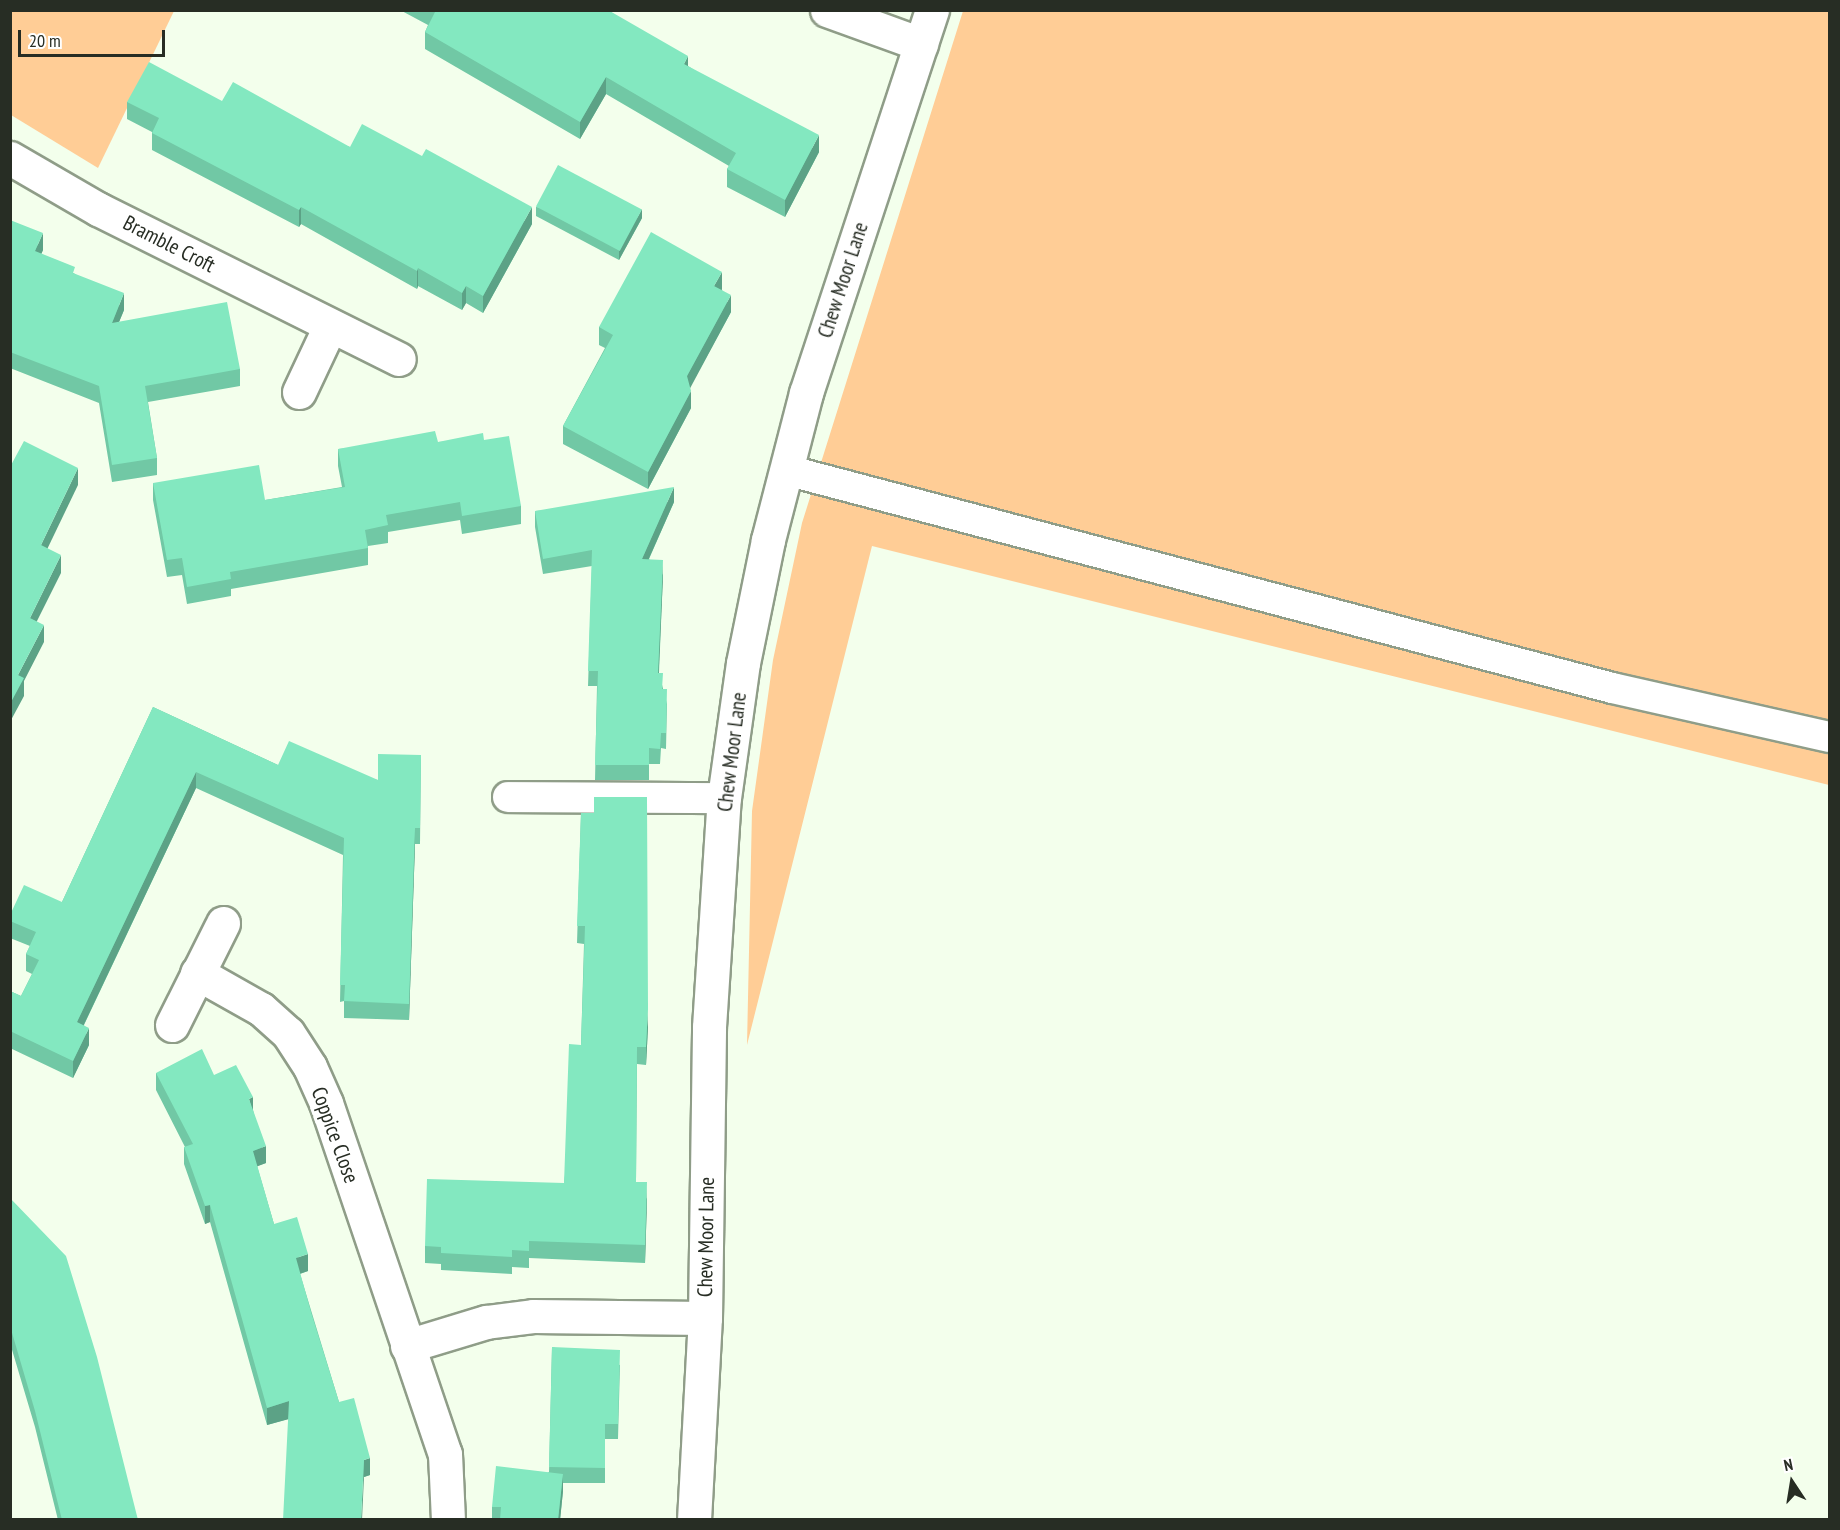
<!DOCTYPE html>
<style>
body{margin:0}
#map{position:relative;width:1840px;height:1530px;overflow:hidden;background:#f3ffec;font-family:"PT Sans Narrow",sans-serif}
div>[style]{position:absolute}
.green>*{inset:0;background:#ffcd96}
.roads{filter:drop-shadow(2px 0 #8f9d88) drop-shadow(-2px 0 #8f9d88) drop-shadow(0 2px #8f9d88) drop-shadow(0 -2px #8f9d88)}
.service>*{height:30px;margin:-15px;padding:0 15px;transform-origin:15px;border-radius:15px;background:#fff}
.minor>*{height:33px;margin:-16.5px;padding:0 16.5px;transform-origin:16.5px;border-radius:16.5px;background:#fff}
.tertiary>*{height:33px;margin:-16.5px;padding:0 16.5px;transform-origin:16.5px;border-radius:16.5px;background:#fff}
.wall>*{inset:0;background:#71c8a5}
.shaded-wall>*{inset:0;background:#5ca286}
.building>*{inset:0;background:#83e8c0;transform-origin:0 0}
span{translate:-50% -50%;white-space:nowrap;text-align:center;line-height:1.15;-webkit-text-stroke:6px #fff;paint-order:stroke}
.street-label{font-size:21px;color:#272d24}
.frame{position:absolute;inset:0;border:12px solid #272d24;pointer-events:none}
.north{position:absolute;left:1762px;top:1452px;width:60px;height:60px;-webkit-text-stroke:4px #fff;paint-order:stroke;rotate:348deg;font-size:16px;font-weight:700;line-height:24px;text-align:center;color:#272d24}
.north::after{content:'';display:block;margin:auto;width:21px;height:27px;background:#272d24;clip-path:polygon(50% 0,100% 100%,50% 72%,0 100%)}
.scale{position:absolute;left:18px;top:30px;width:147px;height:27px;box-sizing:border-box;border:3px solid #272d24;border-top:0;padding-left:8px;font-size:18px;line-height:21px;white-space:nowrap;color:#272d24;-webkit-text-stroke:4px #fff;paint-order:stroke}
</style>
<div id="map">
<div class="green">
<i style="clip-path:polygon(10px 11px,174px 11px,98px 168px,11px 115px)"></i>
<i style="clip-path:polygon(963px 11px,1829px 11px,1829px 785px,872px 546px,747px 1045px,752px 811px,773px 660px,802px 523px)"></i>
</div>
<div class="roads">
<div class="service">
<i style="left:786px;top:470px;width:854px;rotate:14.78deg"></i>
<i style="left:1612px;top:688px;width:223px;rotate:12.7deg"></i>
<i style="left:508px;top:797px;width:216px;rotate:0.3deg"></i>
</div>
<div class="minor">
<i style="left:827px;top:10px;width:100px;rotate:19.9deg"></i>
<i style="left:10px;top:158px;width:102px;rotate:30.1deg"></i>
<i style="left:98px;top:209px;width:336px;rotate:26.5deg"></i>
<i style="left:299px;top:392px;width:73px;rotate:-64.8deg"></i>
<i style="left:197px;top:973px;width:73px;rotate:29.4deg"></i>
<i style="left:261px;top:1009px;width:36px;rotate:42deg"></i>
<i style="left:288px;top:1033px;width:40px;rotate:57.1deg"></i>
<i style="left:310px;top:1067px;width:39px;rotate:66deg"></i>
<i style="left:326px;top:1103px;width:371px;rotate:71.3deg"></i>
<i style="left:445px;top:1454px;width:66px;rotate:87.4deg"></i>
<i style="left:172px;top:1025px;width:114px;rotate:-63.4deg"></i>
<i style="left:407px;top:1346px;width:83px;rotate:-16.9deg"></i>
<i style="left:486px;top:1322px;width:47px;rotate:-7.3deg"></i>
<i style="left:533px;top:1316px;width:172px;rotate:0.7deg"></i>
</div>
<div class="tertiary">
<i style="left:694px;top:1520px;width:202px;rotate:-86.9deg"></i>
<i style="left:705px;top:1318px;width:291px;rotate:-89.2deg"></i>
<i style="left:709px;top:1027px;width:229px;rotate:-86.3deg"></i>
<i style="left:724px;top:798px;width:136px;rotate:-82deg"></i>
<i style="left:743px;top:663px;width:126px;rotate:-78.5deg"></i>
<i style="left:768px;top:540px;width:152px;rotate:-75.5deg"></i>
<i style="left:806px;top:393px;width:403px;rotate:-71.8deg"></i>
</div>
</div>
<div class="wall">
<i style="clip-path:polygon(400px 10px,608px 10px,688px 66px,819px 152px,785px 217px,727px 187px,727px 169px,729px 166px,606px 94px,580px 139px,425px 49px,425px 32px,428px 25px)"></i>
<i style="clip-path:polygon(222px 101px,350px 147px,532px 224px,483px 313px,466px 303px,462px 310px,418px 286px,417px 289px,301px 224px,299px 227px,152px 150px,152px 132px,127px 119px,127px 102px)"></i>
<i style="clip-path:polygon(536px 207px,642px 218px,619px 260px,536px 216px)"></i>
<i style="clip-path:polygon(10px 220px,43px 250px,41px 254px,75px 274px,124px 310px,119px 322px,240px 369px,240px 386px,148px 402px,157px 458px,157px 475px,112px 482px,99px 403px,10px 368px)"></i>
<i style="clip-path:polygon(722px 289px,722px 290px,731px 312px,690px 387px,691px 408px,648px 489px,563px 444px,563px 426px,605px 348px,599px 345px,599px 327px)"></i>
<i style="clip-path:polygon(484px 440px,521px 506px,521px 524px,462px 534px,460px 520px,388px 532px,388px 543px,368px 546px,368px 565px,231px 589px,231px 596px,187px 604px,182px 575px,167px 577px,153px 500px,153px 483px,265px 500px,342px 487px,338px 466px,338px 449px,438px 442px)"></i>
<i style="clip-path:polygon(674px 502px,649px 559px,663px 575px,659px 673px,667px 704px,666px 749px,661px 748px,660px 764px,649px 764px,649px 780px,595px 780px,597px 686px,588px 686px,592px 566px,543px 574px,535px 527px,535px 511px)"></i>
<i style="clip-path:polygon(153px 707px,278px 765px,378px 780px,421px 755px,420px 844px,415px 844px,409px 1020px,344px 1018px,344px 1001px,340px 1002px,343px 855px,196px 788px,84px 1025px,89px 1045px,73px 1078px,10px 1048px,10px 991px,21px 996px,32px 974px,26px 971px,26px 954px,30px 946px,10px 938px,10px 915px,62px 902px)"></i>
<i style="clip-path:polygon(581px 813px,648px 1027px,646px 1065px,637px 1064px,636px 1182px,647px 1199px,645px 1263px,529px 1258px,529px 1268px,512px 1267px,512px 1274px,441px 1270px,441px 1264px,425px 1263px,425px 1246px,564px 1183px,581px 1045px,584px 944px,577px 943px)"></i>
<i style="clip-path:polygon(156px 1073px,214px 1075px,253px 1110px,266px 1163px,257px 1166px,274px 1224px,308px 1271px,300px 1274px,339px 1402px,370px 1475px,364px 1477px,288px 1419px,267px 1425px,210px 1222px,205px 1224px,184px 1164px,184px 1147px,185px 1147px,156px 1090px)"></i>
<i style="clip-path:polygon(10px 1198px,138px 1520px,58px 1520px,35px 1427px,10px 1343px)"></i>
<i style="clip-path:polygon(552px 1347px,620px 1365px,618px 1439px,605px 1439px,605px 1483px,563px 1483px,563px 1491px,560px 1520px,492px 1520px,492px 1507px,549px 1472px)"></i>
</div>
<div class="shaded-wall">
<i style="clip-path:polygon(688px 56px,688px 73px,684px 64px)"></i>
<i style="clip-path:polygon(606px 77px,606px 94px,580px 139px,580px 122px)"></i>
<i style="clip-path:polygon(819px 135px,819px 152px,785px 217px,785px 200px)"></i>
<i style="clip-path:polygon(301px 207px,301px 224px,299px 227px,299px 210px)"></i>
<i style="clip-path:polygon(532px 207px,532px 224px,483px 313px,483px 296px)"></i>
<i style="clip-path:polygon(642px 209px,642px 218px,619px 260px,619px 251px)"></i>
<i style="clip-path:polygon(43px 233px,43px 250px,35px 268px,35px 251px)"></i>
<i style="clip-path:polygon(418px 268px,418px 286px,417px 289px,417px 271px)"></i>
<i style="clip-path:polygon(722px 272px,722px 289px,714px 303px,714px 286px)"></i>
<i style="clip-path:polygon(466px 286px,466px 303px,462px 310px,462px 293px)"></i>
<i style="clip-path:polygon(124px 293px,124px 310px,112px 339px,112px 323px)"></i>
<i style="clip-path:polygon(731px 295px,731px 312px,687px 394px,687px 376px)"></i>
<i style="clip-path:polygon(691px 391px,691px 408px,648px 489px,648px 472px)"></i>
<i style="clip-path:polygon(78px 468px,78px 485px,41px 562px,41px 545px)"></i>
<i style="clip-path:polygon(674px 487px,674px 502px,642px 574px,642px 559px)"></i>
<i style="clip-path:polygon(61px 555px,61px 573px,30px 635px,30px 618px)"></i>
<i style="clip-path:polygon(663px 560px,663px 575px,658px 688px,658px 673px)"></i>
<i style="clip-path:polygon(44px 625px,44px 642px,24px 681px,24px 696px,10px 722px,10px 704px,18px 675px)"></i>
<i style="clip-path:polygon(196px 772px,196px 788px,77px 1039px,77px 1022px)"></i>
<i style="clip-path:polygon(415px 828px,415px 844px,409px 1020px,409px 1004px)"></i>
<i style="clip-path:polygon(648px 1009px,648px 1027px,646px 1065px,646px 1047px)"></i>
<i style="clip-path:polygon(89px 1028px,89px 1045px,73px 1078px,73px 1061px)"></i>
<i style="clip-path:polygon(253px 1097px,253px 1115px,249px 1099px)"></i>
<i style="clip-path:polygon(266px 1146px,266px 1163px,253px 1168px,253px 1151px)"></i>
<i style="clip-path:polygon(647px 1182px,647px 1199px,645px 1263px,645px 1245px)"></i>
<i style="clip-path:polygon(210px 1205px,210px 1222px,205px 1224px,205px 1206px)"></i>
<i style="clip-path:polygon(308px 1254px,308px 1271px,296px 1275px,296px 1258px)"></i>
<i style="clip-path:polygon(289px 1401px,289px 1419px,267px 1425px,267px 1408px)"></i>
<i style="clip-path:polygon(370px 1458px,370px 1475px,364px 1477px,362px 1520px,361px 1520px,364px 1460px)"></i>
<i style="clip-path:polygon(563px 1474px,563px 1491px,560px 1520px,558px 1520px)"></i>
</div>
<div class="building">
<i style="clip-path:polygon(433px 10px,608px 10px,688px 56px,684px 64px,819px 135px,785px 200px,727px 169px,736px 153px,606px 77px,580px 122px,425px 32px,435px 12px)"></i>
<i style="clip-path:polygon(149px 62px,222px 101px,233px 82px,350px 147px,362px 124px,422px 156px,426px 149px,532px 207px,483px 296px,466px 286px,462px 293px,418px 268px,417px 271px,301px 207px,299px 210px,152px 133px,159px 118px,127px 102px)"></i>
<i style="left:558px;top:165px;width:95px;height:47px;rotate:28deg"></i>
<i style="clip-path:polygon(10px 220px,43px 233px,35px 251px,75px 267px,73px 273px,124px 293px,112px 323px,227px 302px,240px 369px,145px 386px,157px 458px,112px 465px,99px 386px,10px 352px)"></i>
<i style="clip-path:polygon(651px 232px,722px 272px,714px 286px,731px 295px,687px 376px,691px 391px,648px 472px,563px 426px,613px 335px,599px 327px)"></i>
<i style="clip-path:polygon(435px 431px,438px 442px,483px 433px,484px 440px,509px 436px,521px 506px,462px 516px,460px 502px,386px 515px,388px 525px,365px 530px,368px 548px,230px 572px,231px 579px,187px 587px,182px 558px,167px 560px,153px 483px,259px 465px,265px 500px,345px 487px,338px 449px)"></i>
<i style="clip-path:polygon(24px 441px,78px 468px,41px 545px,61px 555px,30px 618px,44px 625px,18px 675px,24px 678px,10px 704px,10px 467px)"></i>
<i style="clip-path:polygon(674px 487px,642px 559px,663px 560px,658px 673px,663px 673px,662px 689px,667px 689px,666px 733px,661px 733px,660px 749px,649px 748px,649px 765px,595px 765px,598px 671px,588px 671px,592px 550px,543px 559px,535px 511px)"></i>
<i style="clip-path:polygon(153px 707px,278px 765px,289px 741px,378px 780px,378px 754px,421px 755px,420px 828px,415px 828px,409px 1004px,344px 1001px,345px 985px,340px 985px,344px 838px,196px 772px,77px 1022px,89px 1028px,73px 1061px,10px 1031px,10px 991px,21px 996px,39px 960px,26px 954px,36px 932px,10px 921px,10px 915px,24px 885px,62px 902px)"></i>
<i style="clip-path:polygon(594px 797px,647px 797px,648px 1009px,646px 1047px,637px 1047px,636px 1182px,647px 1182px,645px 1245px,529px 1241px,529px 1251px,512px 1250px,512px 1257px,441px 1253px,441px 1247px,425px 1246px,427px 1179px,564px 1183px,569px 1044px,581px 1045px,585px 926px,577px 926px,581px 813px,594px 813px)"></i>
<i style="clip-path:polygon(202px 1049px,214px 1075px,236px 1065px,253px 1097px,249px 1099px,266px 1146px,253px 1151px,274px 1224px,297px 1217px,308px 1254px,296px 1258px,311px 1312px,339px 1402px,354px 1398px,370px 1458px,364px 1460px,361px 1520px,283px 1520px,289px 1401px,267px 1408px,210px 1205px,205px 1206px,184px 1147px,193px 1144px,156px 1073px)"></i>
<i style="clip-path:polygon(10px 1198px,66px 1256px,97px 1357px,138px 1520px,62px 1520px,35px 1411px,10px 1326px)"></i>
<i style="clip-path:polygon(552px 1347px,620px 1350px,618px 1424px,605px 1424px,605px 1468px,549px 1467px)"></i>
<i style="clip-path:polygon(496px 1466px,563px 1474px,558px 1520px,500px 1520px,501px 1507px,492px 1507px)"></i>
</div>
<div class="street-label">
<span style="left:169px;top:244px;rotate:27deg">Bramble Croft</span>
<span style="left:843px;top:280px;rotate:-72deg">Chew Moor Lane</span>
<span style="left:732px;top:752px;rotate:-83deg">Chew Moor Lane</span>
<span style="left:335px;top:1135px;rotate:70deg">Coppice Close</span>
<span style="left:706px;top:1237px;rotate:-89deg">Chew Moor Lane</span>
</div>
<div class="frame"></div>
<div class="north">N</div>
<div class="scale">20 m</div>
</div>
